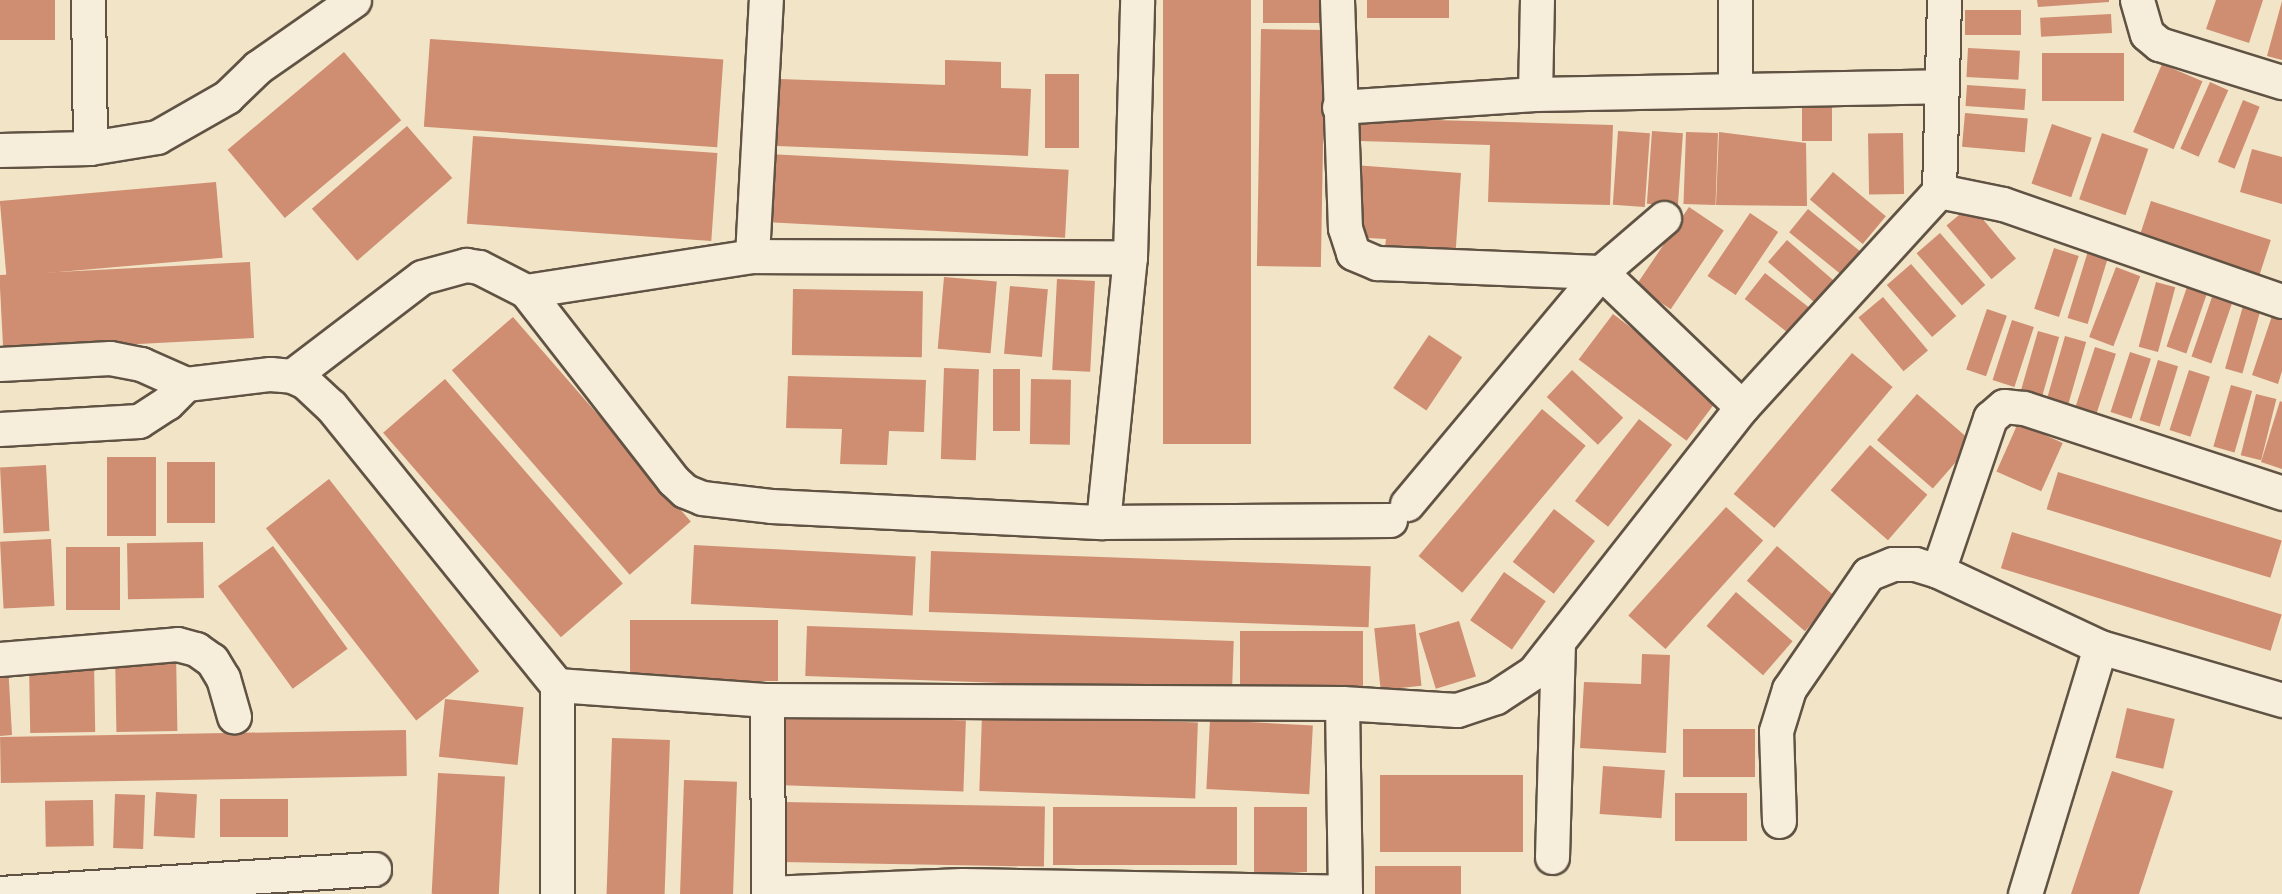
<!DOCTYPE html>
<style>
body{margin:0}
#map{position:relative;width:2282px;height:894px;overflow:hidden;background:#f2e4c7;font-family:"IM FELL Double Pica",serif}
div>[style]{position:absolute}
.building>*{inset:0;background:#cf8d71;transform-origin:0 0}
.roads{filter:drop-shadow(2px 0 #605344) drop-shadow(-2px 0 #605344) drop-shadow(0 2px #605344) drop-shadow(0 -2px #605344)}
.minor>*{height:33px;margin:-16.5px;padding:0 16.5px;transform-origin:16.5px;border-radius:16.5px;background:#f7eddb}
span{translate:-50% -50%;white-space:nowrap;text-align:center;line-height:1.15;-webkit-text-stroke:4.5px #f7eddb;paint-order:stroke}
</style>
<div id="map">
<div class="building">
<i style="left:0;top:0;width:55px;height:40px"></i>
<i style="left:1163px;top:0;width:88px;height:444px"></i>
<i style="left:1263px;top:0;width:61px;height:23px"></i>
<i style="left:1367px;top:0;width:82px;height:18px"></i>
<i style="clip-path:polygon(2037px 0,2109px 0,2109px 2px,2038px 7px)"></i>
<i style="clip-path:polygon(2216px 0,2263px 0,2249px 43px,2206px 29px)"></i>
<i style="clip-path:polygon(2282px 1px,2282px 60px,2267px 56px)"></i>
<i style="left:1965px;top:10px;width:56px;height:25px"></i>
<i style="left:2111px;top:14px;width:19px;height:71px;rotate:87deg"></i>
<i style="left:1261px;top:29px;width:64px;height:237px;rotate:1deg"></i>
<i style="left:430px;top:39px;width:294px;height:88px;rotate:4deg"></i>
<i style="left:1968px;top:48px;width:52px;height:29px;rotate:3deg"></i>
<i style="left:344px;top:52px;width:89px;height:152px;rotate:50deg"></i>
<i style="left:2042px;top:53px;width:82px;height:48px"></i>
<i style="clip-path:polygon(945px 60px,1001px 62px,1001px 88px,1031px 89px,1028px 156px,777px 146px,780px 79px,945px 85px)"></i>
<i style="left:2162px;top:64px;width:44px;height:74px;rotate:23deg"></i>
<i style="left:1045px;top:74px;width:34px;height:74px"></i>
<i style="left:2210px;top:82px;width:20px;height:73px;rotate:24deg"></i>
<i style="left:1967px;top:85px;width:59px;height:21px;rotate:4deg"></i>
<i style="left:1832px;top:99px;width:42px;height:30px;rotate:90deg"></i>
<i style="left:2243px;top:100px;width:18px;height:67px;rotate:22deg"></i>
<i style="left:1965px;top:113px;width:63px;height:34px;rotate:5deg"></i>
<i style="clip-path:polygon(1360px 118px,1613px 125px,1610px 205px,1488px 202px,1490px 145px,1360px 141px)"></i>
<i style="left:2052px;top:124px;width:42px;height:63px;rotate:19deg"></i>
<i style="left:407px;top:126px;width:69px;height:126px;rotate:49deg"></i>
<i style="left:1618px;top:131px;width:32px;height:74px;rotate:4deg"></i>
<i style="left:1652px;top:131px;width:31px;height:73px;rotate:4deg"></i>
<i style="left:1686px;top:132px;width:32px;height:72px;rotate:2deg"></i>
<i style="clip-path:polygon(1719px 132px,1806px 143px,1807px 206px,1716px 205px)"></i>
<i style="left:1903px;top:133px;width:61px;height:35px;rotate:89deg"></i>
<i style="left:2102px;top:133px;width:49px;height:70px;rotate:19deg"></i>
<i style="left:473px;top:136px;width:245px;height:88px;rotate:4deg"></i>
<i style="clip-path:polygon(2252px 149px,2282px 157px,2282px 204px,2240px 192px)"></i>
<i style="left:768px;top:154px;width:301px;height:68px;rotate:3deg"></i>
<i style="clip-path:polygon(1354px 165px,1461px 173px,1455px 261px,1384px 256px,1386px 239px,1350px 237px)"></i>
<i style="left:1833px;top:172px;width:69px;height:36px;rotate:40deg"></i>
<i style="left:216px;top:182px;width:76px;height:217px;rotate:85deg"></i>
<i style="left:2151px;top:201px;width:126px;height:42px;rotate:18deg"></i>
<i style="left:1971px;top:205px;width:70px;height:32px;rotate:50deg"></i>
<i style="left:1689px;top:207px;width:42px;height:95px;rotate:34deg"></i>
<i style="left:1808px;top:209px;width:69px;height:30px;rotate:39deg"></i>
<i style="left:1750px;top:213px;width:34px;height:76px;rotate:34deg"></i>
<i style="left:1940px;top:233px;width:69px;height:31px;rotate:49deg"></i>
<i style="left:1787px;top:240px;width:69px;height:29px;rotate:41deg"></i>
<i style="left:2054px;top:248px;width:26px;height:64px;rotate:18deg"></i>
<i style="left:2088px;top:251px;width:21px;height:70px;rotate:17deg"></i>
<i style="left:250px;top:262px;width:76px;height:251px;rotate:87deg"></i>
<i style="left:1911px;top:264px;width:69px;height:32px;rotate:49deg"></i>
<i style="left:2116px;top:267px;width:26px;height:75px;rotate:21deg"></i>
<i style="left:1765px;top:273px;width:65px;height:33px;rotate:38deg"></i>
<i style="left:944px;top:277px;width:53px;height:72px;rotate:5deg"></i>
<i style="left:1057px;top:279px;width:38px;height:91px;rotate:3deg"></i>
<i style="left:2156px;top:282px;width:20px;height:67px;rotate:15deg"></i>
<i style="left:1010px;top:286px;width:38px;height:68px;rotate:5deg"></i>
<i style="left:2187px;top:287px;width:21px;height:63px;rotate:19deg"></i>
<i style="left:793px;top:289px;width:130px;height:66px;rotate:1deg"></i>
<i style="left:1883px;top:297px;width:70px;height:32px;rotate:50deg"></i>
<i style="left:2212px;top:297px;width:21px;height:63px;rotate:19deg"></i>
<i style="left:2243px;top:306px;width:18px;height:65px;rotate:16deg"></i>
<i style="left:1987px;top:309px;width:21px;height:64px;rotate:19deg"></i>
<i style="clip-path:polygon(2274px 310px,2282px 312px,2282px 371px,2278px 384px,2252px 375px)"></i>
<i style="left:1613px;top:314px;width:135px;height:57px;rotate:37deg"></i>
<i style="left:513px;top:317px;width:271px;height:81px;rotate:49deg"></i>
<i style="left:2012px;top:320px;width:23px;height:63px;rotate:18deg"></i>
<i style="left:2038px;top:331px;width:22px;height:64px;rotate:16deg"></i>
<i style="left:1429px;top:335px;width:40px;height:64px;rotate:34deg"></i>
<i style="left:2065px;top:336px;width:22px;height:64px;rotate:16deg"></i>
<i style="left:2095px;top:347px;width:22px;height:64px;rotate:18deg"></i>
<i style="left:2130px;top:352px;width:22px;height:63px;rotate:18deg"></i>
<i style="left:1852px;top:353px;width:53px;height:184px;rotate:40deg"></i>
<i style="left:2158px;top:360px;width:21px;height:63px;rotate:17deg"></i>
<i style="left:944px;top:368px;width:35px;height:91px;rotate:2deg"></i>
<i style="left:993px;top:369px;width:27px;height:62px"></i>
<i style="left:1572px;top:370px;width:70px;height:37px;rotate:43deg"></i>
<i style="left:2189px;top:370px;width:22px;height:63px;rotate:18deg"></i>
<i style="clip-path:polygon(788px 376px,926px 380px,924px 432px,889px 431px,887px 465px,840px 464px,842px 429px,786px 428px)"></i>
<i style="left:445px;top:379px;width:271px;height:82px;rotate:49deg"></i>
<i style="left:1031px;top:379px;width:40px;height:65px;rotate:1deg"></i>
<i style="left:2231px;top:385px;width:22px;height:64px;rotate:16deg"></i>
<i style="left:1917px;top:394px;width:74px;height:61px;rotate:41deg"></i>
<i style="left:2256px;top:394px;width:21px;height:63px;rotate:14deg"></i>
<i style="clip-path:polygon(2280px 401px,2282px 402px,2282px 469px,2261px 462px)"></i>
<i style="left:1542px;top:409px;width:57px;height:192px;rotate:40deg"></i>
<i style="left:1639px;top:419px;width:42px;height:104px;rotate:38deg"></i>
<i style="left:2018px;top:423px;width:49px;height:53px;rotate:24deg"></i>
<i style="left:1870px;top:445px;width:76px;height:60px;rotate:41deg"></i>
<i style="left:107px;top:457px;width:49px;height:79px"></i>
<i style="left:167px;top:462px;width:48px;height:61px"></i>
<i style="left:46px;top:465px;width:66px;height:46px;rotate:87deg"></i>
<i style="left:2058px;top:472px;width:234px;height:39px;rotate:17deg"></i>
<i style="left:329px;top:479px;width:244px;height:80px;rotate:52deg"></i>
<i style="left:1726px;top:507px;width:50px;height:146px;rotate:42deg"></i>
<i style="left:1554px;top:509px;width:52px;height:67px;rotate:38deg"></i>
<i style="left:2012px;top:532px;width:282px;height:38px;rotate:17deg"></i>
<i style="left:51px;top:539px;width:67px;height:51px;rotate:87deg"></i>
<i style="left:203px;top:542px;width:56px;height:76px;rotate:89deg"></i>
<i style="left:694px;top:545px;width:222px;height:59px;rotate:3deg"></i>
<i style="left:273px;top:546px;width:127px;height:68px;rotate:54deg"></i>
<i style="left:1777px;top:546px;width:77px;height:46px;rotate:41deg"></i>
<i style="left:66px;top:547px;width:54px;height:63px"></i>
<i style="left:931px;top:551px;width:440px;height:61px;rotate:2deg"></i>
<i style="left:1504px;top:572px;width:51px;height:59px;rotate:35deg"></i>
<i style="left:1736px;top:592px;width:75px;height:45px;rotate:41deg"></i>
<i style="left:630px;top:620px;width:148px;height:61px"></i>
<i style="left:1459px;top:621px;width:58px;height:42px;rotate:73deg"></i>
<i style="left:1415px;top:624px;width:62px;height:41px;rotate:84deg"></i>
<i style="left:807px;top:626px;width:427px;height:50px;rotate:2deg"></i>
<i style="left:1240px;top:631px;width:123px;height:57px"></i>
<i style="left:176px;top:651px;width:80px;height:61px;rotate:89deg"></i>
<i style="clip-path:polygon(1642px 654px,1670px 655px,1666px 753px,1580px 748px,1584px 682px,1641px 684px)"></i>
<i style="left:94px;top:662px;width:70px;height:65px;rotate:89deg"></i>
<i style="clip-path:polygon(0 664px,8px 664px,12px 735px,0 736px)"></i>
<i style="left:445px;top:699px;width:79px;height:58px;rotate:6deg"></i>
<i style="left:2127px;top:708px;width:49px;height:51px;rotate:13deg"></i>
<i style="left:779px;top:714px;width:187px;height:71px;rotate:2deg"></i>
<i style="left:982px;top:715px;width:216px;height:76px;rotate:2deg"></i>
<i style="left:1210px;top:720px;width:103px;height:69px;rotate:3deg"></i>
<i style="left:1683px;top:729px;width:72px;height:48px"></i>
<i style="left:406px;top:730px;width:46px;height:406px;rotate:89deg"></i>
<i style="left:612px;top:738px;width:58px;height:156px;rotate:2deg"></i>
<i style="left:1603px;top:766px;width:62px;height:48px;rotate:4deg"></i>
<i style="clip-path:polygon(2112px 771px,2173px 791px,2139px 894px,2071px 894px)"></i>
<i style="left:438px;top:773px;width:67px;height:121px;rotate:3deg"></i>
<i style="left:1380px;top:775px;width:143px;height:77px"></i>
<i style="left:684px;top:780px;width:53px;height:114px;rotate:2deg"></i>
<i style="left:156px;top:792px;width:41px;height:44px;rotate:3deg"></i>
<i style="left:1675px;top:793px;width:72px;height:48px"></i>
<i style="left:115px;top:794px;width:30px;height:54px;rotate:2deg"></i>
<i style="left:220px;top:799px;width:68px;height:38px"></i>
<i style="left:93px;top:800px;width:46px;height:48px;rotate:89deg"></i>
<i style="left:782px;top:802px;width:263px;height:60px;rotate:1deg"></i>
<i style="left:1053px;top:807px;width:184px;height:58px"></i>
<i style="left:1254px;top:807px;width:53px;height:65px"></i>
<i style="left:1375px;top:866px;width:86px;height:28px"></i>
</div>
<div class="roads">
<div class="minor">
<i style="left:88px;top:0;width:148px;rotate:89.2deg"></i>
<i style="left:1337px;top:0;width:228px;rotate:88deg"></i>
<i style="left:1345px;top:228px;width:26px;rotate:72deg"></i>
<i style="left:1353px;top:253px;width:26px;rotate:23deg"></i>
<i style="left:1377px;top:263px;width:224px;rotate:2.3deg"></i>
<i style="left:1601px;top:272px;width:195px;rotate:43.8deg"></i>
<i style="left:2137px;top:0;width:35px;rotate:74deg"></i>
<i style="left:2147px;top:34px;width:16px;rotate:40deg"></i>
<i style="left:2159px;top:44px;width:129px;rotate:17.2deg"></i>
<i style="left:1735px;top:90px;width:90px;rotate:-90deg"></i>
<i style="left:1535px;top:94px;width:94px;rotate:-88.8deg"></i>
<i style="left:1339px;top:107px;width:196px;rotate:-3.8deg"></i>
<i style="left:1535px;top:94px;width:407px;rotate:-1.1deg"></i>
<i style="left:0;top:150px;width:90px;rotate:-1.3deg"></i>
<i style="left:90px;top:148px;width:68px;rotate:-9.3deg"></i>
<i style="left:157px;top:137px;width:81px;rotate:-29.7deg"></i>
<i style="left:227px;top:97px;width:43px;rotate:-44.1deg"></i>
<i style="left:258px;top:67px;width:117px;rotate:-34.9deg"></i>
<i style="left:1939px;top:191px;width:65px;rotate:11.5deg"></i>
<i style="left:2003px;top:204px;width:295px;rotate:19.2deg"></i>
<i style="left:752px;top:256px;width:256px;rotate:-86.9deg"></i>
<i style="left:526px;top:291px;width:229px;rotate:-8.8deg"></i>
<i style="left:752px;top:256px;width:378px;rotate:0.2deg"></i>
<i style="left:0;top:364px;width:110px;rotate:-3.1deg"></i>
<i style="left:110px;top:358px;width:32px;rotate:11deg"></i>
<i style="left:141px;top:364px;width:49px;rotate:24deg"></i>
<i style="left:186px;top:384px;width:85px;rotate:-6.8deg"></i>
<i style="left:270px;top:374px;width:22px;rotate:5deg"></i>
<i style="left:292px;top:376px;width:14px;rotate:25deg"></i>
<i style="left:305px;top:382px;width:35px;rotate:43deg"></i>
<i style="left:331px;top:406px;width:359px;rotate:51deg"></i>
<i style="left:557px;top:685px;width:211px;rotate:4.1deg"></i>
<i style="left:767px;top:700px;width:575px;rotate:0.3deg"></i>
<i style="left:1342px;top:703px;width:115px;rotate:3.5deg"></i>
<i style="left:1457px;top:710px;width:41px;rotate:-18.4deg"></i>
<i style="left:1496px;top:697px;width:45px;rotate:-33.3deg"></i>
<i style="left:1534px;top:672px;width:337px;rotate:-51.9deg"></i>
<i style="left:1742px;top:407px;width:292px;rotate:-47.6deg"></i>
<i style="left:1939px;top:191px;width:191px;rotate:-88.5deg"></i>
<i style="left:292px;top:376px;width:163px;rotate:-37.3deg"></i>
<i style="left:422px;top:277px;width:46px;rotate:-15.3deg"></i>
<i style="left:466px;top:265px;width:13px;rotate:9deg"></i>
<i style="left:479px;top:267px;width:53px;rotate:27.1deg"></i>
<i style="left:526px;top:291px;width:239px;rotate:52.1deg"></i>
<i style="left:673px;top:480px;width:16px;rotate:43deg"></i>
<i style="left:685px;top:491px;width:18px;rotate:22deg"></i>
<i style="left:702px;top:498px;width:69px;rotate:6.6deg"></i>
<i style="left:771px;top:506px;width:332px;rotate:2.8deg"></i>
<i style="left:1103px;top:522px;width:287px;rotate:-0.4deg"></i>
<i style="left:0;top:429px;width:139px;rotate:-3.3deg"></i>
<i style="left:139px;top:421px;width:33px;rotate:-33deg"></i>
<i style="left:167px;top:403px;width:27px;rotate:-45deg"></i>
<i style="left:1407px;top:504px;width:302px;rotate:-50.1deg"></i>
<i style="left:1601px;top:272px;width:83px;rotate:-40.6deg"></i>
<i style="left:1103px;top:522px;width:266px;rotate:-84.2deg"></i>
<i style="left:1130px;top:257px;width:257px;rotate:-88.4deg"></i>
<i style="left:1938px;top:571px;width:162px;rotate:-71.2deg"></i>
<i style="left:1990px;top:418px;width:18px;rotate:-41deg"></i>
<i style="left:2004px;top:406px;width:20px;rotate:6deg"></i>
<i style="left:2024px;top:408px;width:272px;rotate:18.2deg"></i>
<i style="left:0;top:659px;width:178px;rotate:-4.8deg"></i>
<i style="left:177px;top:644px;width:20px;rotate:15deg"></i>
<i style="left:196px;top:649px;width:19px;rotate:35deg"></i>
<i style="left:212px;top:660px;width:21px;rotate:59deg"></i>
<i style="left:223px;top:678px;width:40px;rotate:74deg"></i>
<i style="left:767px;top:700px;width:194px;rotate:89.7deg"></i>
<i style="left:1342px;top:703px;width:191px;rotate:89.1deg"></i>
<i style="left:1779px;top:821px;width:90px;rotate:-91.9deg"></i>
<i style="left:1776px;top:731px;width:44px;rotate:-72.8deg"></i>
<i style="left:1789px;top:689px;width:140px;rotate:-55.5deg"></i>
<i style="left:1868px;top:574px;width:27px;rotate:-22deg"></i>
<i style="left:1893px;top:564px;width:22px"></i>
<i style="left:1915px;top:564px;width:24px;rotate:17deg"></i>
<i style="left:1938px;top:571px;width:179px;rotate:25.1deg"></i>
<i style="left:2100px;top:647px;width:190px;rotate:16.2deg"></i>
<i style="left:1552px;top:857px;width:211px;rotate:-88.4deg"></i>
<i style="left:0;top:893px;width:375px;rotate:-3.7deg"></i>
<i style="left:768px;top:893px;width:194px;rotate:-2.4deg"></i>
<i style="left:962px;top:885px;width:383px;rotate:1deg"></i>
<i style="left:557px;top:894px;width:209px;rotate:-90deg"></i>
<i style="left:2025px;top:894px;width:258px;rotate:-73.1deg"></i>
</div>
</div>
</div>
